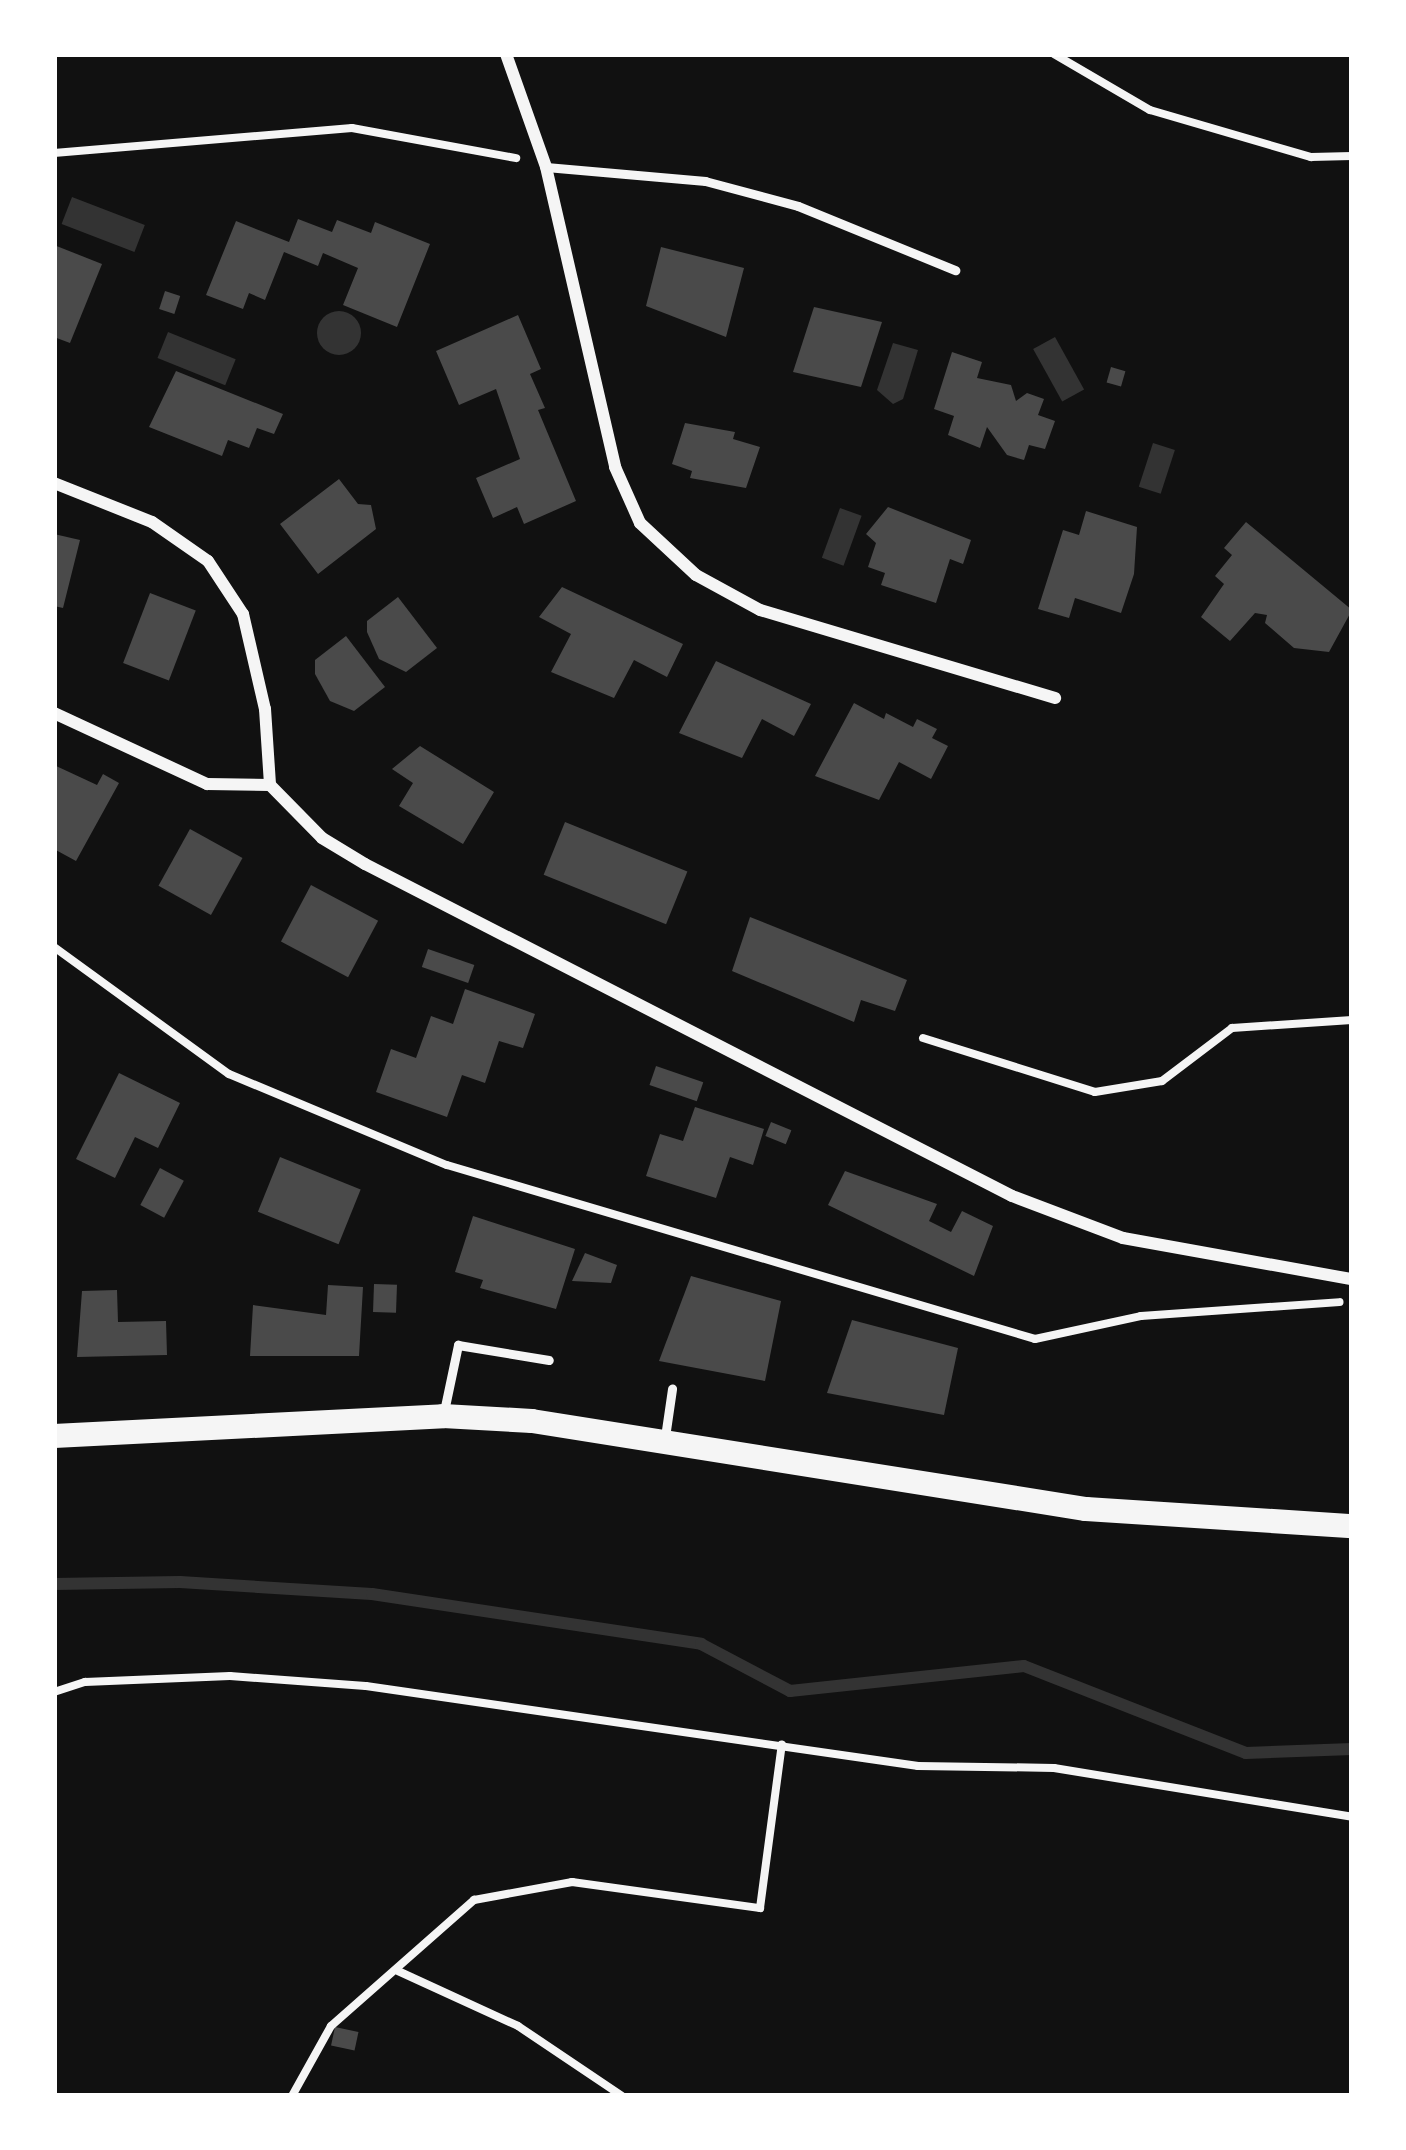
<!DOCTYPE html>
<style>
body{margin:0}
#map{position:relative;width:1406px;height:2150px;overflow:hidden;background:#111;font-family:"Source Serif 4",serif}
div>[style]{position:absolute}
.water>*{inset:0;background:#333;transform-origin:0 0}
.round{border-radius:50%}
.stream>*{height:12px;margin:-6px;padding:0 6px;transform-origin:6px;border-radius:6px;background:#333}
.building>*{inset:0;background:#4a4a4a;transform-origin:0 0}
.path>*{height:8px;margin:-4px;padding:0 4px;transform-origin:4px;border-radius:4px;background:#f5f5f5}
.service>*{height:9px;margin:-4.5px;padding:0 4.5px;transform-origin:4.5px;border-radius:4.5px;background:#f5f5f5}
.minor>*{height:12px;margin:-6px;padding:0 6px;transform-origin:6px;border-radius:6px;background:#f5f5f5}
.secondary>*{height:24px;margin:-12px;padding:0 12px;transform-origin:12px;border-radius:12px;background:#f5f5f5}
span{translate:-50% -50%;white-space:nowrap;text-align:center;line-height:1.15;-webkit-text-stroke:9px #fff;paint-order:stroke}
.frame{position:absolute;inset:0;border:57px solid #fff;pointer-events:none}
</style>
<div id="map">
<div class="water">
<i style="left:72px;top:197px;width:78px;height:29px;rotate:21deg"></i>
<i class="round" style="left:317px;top:311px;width:44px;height:44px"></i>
<i style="left:168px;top:332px;width:73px;height:28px;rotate:22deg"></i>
<i style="left:1055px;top:337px;width:60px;height:25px;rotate:61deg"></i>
<i style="clip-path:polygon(893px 343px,918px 350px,903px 399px,893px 404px,877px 390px)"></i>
<i style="left:1153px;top:443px;width:23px;height:46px;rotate:18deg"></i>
<i style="left:840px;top:508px;width:23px;height:53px;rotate:20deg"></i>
</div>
<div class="stream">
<i style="left:54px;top:1584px;width:126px;rotate:-0.9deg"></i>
<i style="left:180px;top:1582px;width:192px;rotate:3.6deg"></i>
<i style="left:372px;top:1594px;width:333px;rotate:8.6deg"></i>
<i style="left:701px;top:1644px;width:101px;rotate:27.8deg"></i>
<i style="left:790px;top:1691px;width:235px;rotate:-6.1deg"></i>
<i style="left:1024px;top:1666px;width:238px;rotate:21.4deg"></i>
<i style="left:1246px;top:1753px;width:106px;rotate:-2.2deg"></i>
</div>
<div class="building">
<i style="clip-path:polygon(298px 219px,332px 232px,337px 220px,371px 233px,375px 222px,430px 244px,397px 327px,343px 305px,358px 268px,323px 253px,318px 266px,284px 252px,265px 300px,249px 293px,243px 309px,206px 295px,236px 221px,289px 242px)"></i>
<i style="clip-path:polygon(54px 245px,102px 264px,70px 343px,54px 337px)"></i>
<i style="clip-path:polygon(661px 247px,744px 268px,726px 337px,646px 306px)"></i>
<i style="left:165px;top:291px;width:16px;height:19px;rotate:18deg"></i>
<i style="clip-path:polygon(814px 307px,882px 322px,861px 387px,793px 372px)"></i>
<i style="clip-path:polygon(518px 315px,541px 369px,530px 374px,545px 408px,538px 410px,576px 501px,524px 524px,517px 507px,493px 518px,476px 478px,520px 459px,496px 389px,459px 405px,436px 351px)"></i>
<i style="clip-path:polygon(952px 352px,982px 362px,977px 378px,1011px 385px,1016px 401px,1027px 393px,1044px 399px,1038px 415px,1055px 421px,1045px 449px,1029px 445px,1024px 460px,1007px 455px,987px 427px,980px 448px,948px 435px,954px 416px,934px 409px)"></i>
<i style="left:1111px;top:367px;width:15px;height:16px;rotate:16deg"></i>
<i style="clip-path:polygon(176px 371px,283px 414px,274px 434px,257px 428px,249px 448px,228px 440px,222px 456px,149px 427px)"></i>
<i style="clip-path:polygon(685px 423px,735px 432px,733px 439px,760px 447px,746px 488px,690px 478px,692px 471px,672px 464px)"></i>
<i style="clip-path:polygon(339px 479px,358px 504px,371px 505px,376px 529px,318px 574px,280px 524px)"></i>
<i style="clip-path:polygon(888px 507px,971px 540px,963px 564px,950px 559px,936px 603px,881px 585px,885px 573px,868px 567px,876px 543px,866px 534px)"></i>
<i style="clip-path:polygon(1086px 511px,1137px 527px,1134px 574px,1121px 613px,1075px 598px,1069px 618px,1038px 609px,1063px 530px,1079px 535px)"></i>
<i style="clip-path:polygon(1246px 522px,1352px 610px,1329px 652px,1294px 648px,1265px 623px,1267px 615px,1255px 613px,1230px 641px,1201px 617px,1224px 584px,1215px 576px,1232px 555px,1224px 548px)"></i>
<i style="clip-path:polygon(54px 534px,80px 540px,63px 608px,54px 606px)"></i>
<i style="clip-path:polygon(562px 587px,683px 644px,667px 677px,634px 660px,614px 698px,551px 672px,571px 634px,539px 617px)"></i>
<i style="left:150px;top:593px;width:49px;height:75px;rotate:21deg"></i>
<i style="clip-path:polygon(398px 597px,437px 648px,406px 672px,379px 659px,367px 632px,367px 621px)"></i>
<i style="clip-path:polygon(346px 636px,385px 687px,354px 711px,330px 701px,315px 674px,315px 660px)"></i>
<i style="clip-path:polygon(716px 661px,811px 704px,794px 736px,762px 719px,742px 758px,679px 733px)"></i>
<i style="clip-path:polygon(854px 703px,884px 719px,886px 713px,913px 727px,917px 719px,937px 729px,932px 738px,948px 746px,931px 779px,899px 762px,879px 800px,815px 776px)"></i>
<i style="clip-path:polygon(420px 746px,494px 792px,463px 844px,399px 806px,413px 783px,392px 769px)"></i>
<i style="clip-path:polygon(54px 765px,97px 785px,103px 774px,119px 783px,76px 861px,54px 849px)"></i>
<i style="left:565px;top:822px;width:132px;height:57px;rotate:22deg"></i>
<i style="left:190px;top:829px;width:60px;height:65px;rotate:29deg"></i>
<i style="left:311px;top:885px;width:76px;height:64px;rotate:28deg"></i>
<i style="clip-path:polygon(750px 917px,907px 980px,895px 1011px,861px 1000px,854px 1022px,732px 971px)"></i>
<i style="left:428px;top:949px;width:49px;height:19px;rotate:19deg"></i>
<i style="clip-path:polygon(465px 989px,535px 1014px,523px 1048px,499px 1041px,485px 1083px,462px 1075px,447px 1117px,376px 1092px,391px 1049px,416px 1058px,431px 1016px,453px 1024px)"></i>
<i style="left:656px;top:1066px;width:50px;height:20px;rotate:19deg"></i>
<i style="clip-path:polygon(119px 1073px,180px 1103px,158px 1148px,135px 1137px,115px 1178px,76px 1159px)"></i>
<i style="clip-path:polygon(695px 1107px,764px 1129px,753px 1165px,730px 1157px,716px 1198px,646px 1176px,660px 1134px,683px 1141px)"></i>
<i style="left:771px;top:1122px;width:22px;height:15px;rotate:22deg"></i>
<i style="left:280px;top:1157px;width:87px;height:59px;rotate:22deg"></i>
<i style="left:160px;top:1168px;width:27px;height:42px;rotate:28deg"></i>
<i style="clip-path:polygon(845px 1171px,937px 1204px,929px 1221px,951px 1232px,962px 1211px,993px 1226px,974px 1276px,828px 1205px)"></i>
<i style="clip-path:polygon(473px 1216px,575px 1249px,556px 1309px,480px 1288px,483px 1280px,455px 1272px)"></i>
<i style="clip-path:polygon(585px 1253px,617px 1265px,611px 1283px,572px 1281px)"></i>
<i style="clip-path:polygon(691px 1276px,781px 1301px,765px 1381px,659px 1361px)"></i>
<i style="left:374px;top:1284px;width:23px;height:28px;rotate:2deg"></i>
<i style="clip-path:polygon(328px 1285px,363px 1287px,359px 1356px,250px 1356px,253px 1305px,326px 1315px)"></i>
<i style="clip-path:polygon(117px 1290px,118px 1322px,166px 1321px,167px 1355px,77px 1357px,82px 1291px)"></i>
<i style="clip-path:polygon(852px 1320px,958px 1348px,944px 1415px,827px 1393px)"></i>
<i style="left:335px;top:2027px;width:24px;height:19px;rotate:12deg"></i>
</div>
<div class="path">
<i style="left:1054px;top:54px;width:111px;rotate:30.3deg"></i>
<i style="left:1150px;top:110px;width:168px;rotate:16.3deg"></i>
<i style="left:1311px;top:157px;width:41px;rotate:-1.4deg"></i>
<i style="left:54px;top:153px;width:299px;rotate:-4.8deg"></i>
<i style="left:352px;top:128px;width:167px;rotate:10.4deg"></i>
<i style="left:54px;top:947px;width:216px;rotate:36deg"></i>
<i style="left:229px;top:1074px;width:236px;rotate:22.7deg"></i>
<i style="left:447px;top:1165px;width:613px;rotate:16.48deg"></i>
<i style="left:1035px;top:1339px;width:108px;rotate:-12.2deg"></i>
<i style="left:1141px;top:1316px;width:199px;rotate:-4deg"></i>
<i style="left:923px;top:1038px;width:180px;rotate:17.4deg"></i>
<i style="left:1095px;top:1092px;width:68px;rotate:-9.3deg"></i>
<i style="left:1162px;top:1081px;width:88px;rotate:-37.1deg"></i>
<i style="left:1232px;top:1028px;width:120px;rotate:-3.8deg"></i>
<i style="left:54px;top:1692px;width:33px;rotate:-18deg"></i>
<i style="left:85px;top:1682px;width:145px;rotate:-2.4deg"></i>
<i style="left:230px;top:1676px;width:136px;rotate:4.2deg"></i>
<i style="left:366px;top:1686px;width:558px;rotate:8.25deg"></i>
<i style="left:918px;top:1766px;width:136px;rotate:0.8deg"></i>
<i style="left:1054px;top:1768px;width:302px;rotate:9.3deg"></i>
<i style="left:398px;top:1971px;width:132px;rotate:24.6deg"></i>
<i style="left:518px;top:2026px;width:125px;rotate:33.9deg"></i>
<i style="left:292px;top:2096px;width:80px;rotate:-60.9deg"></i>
<i style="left:331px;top:2026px;width:191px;rotate:-41.4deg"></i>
<i style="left:474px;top:1900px;width:100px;rotate:-10.4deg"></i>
<i style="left:572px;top:1882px;width:190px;rotate:7.9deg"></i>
<i style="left:760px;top:1908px;width:165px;rotate:-82.4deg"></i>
</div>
<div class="service">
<i style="left:546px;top:167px;width:160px;rotate:5deg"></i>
<i style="left:705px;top:181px;width:96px;rotate:15deg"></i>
<i style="left:798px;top:206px;width:170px;rotate:22.2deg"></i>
<i style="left:443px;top:1416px;width:73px;rotate:-78.1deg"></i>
<i style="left:458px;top:1345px;width:92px;rotate:9.4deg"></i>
<i style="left:665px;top:1437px;width:49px;rotate:-81.7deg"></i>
</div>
<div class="minor">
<i style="left:506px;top:54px;width:120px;rotate:70.5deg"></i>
<i style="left:546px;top:167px;width:308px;rotate:77deg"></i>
<i style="left:615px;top:467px;width:61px;rotate:65.9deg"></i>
<i style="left:640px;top:523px;width:76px;rotate:42.9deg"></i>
<i style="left:696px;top:575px;width:73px;rotate:28.7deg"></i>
<i style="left:760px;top:610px;width:308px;rotate:16.6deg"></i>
<i style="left:54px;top:483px;width:105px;rotate:21.7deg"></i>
<i style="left:152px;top:522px;width:68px;rotate:34.9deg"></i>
<i style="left:208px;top:561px;width:64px;rotate:56.6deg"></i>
<i style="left:243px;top:614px;width:98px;rotate:77deg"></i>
<i style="left:265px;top:709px;width:76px;rotate:86.2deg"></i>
<i style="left:54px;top:713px;width:169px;rotate:24.9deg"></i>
<i style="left:207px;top:784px;width:63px;rotate:0.9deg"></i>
<i style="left:270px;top:785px;width:74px;rotate:45.5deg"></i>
<i style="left:322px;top:838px;width:50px;rotate:31.2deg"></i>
<i style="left:365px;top:864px;width:727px;rotate:27.16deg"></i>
<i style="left:1012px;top:1196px;width:119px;rotate:20.7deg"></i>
<i style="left:1123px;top:1238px;width:233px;rotate:10.2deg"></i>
</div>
<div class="secondary">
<i style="left:54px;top:1436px;width:390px;rotate:-2.9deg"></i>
<i style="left:443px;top:1416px;width:89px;rotate:3.2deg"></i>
<i style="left:532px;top:1421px;width:561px;rotate:9.03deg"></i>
<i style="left:1086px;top:1509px;width:267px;rotate:3.7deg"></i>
</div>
<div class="frame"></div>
</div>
